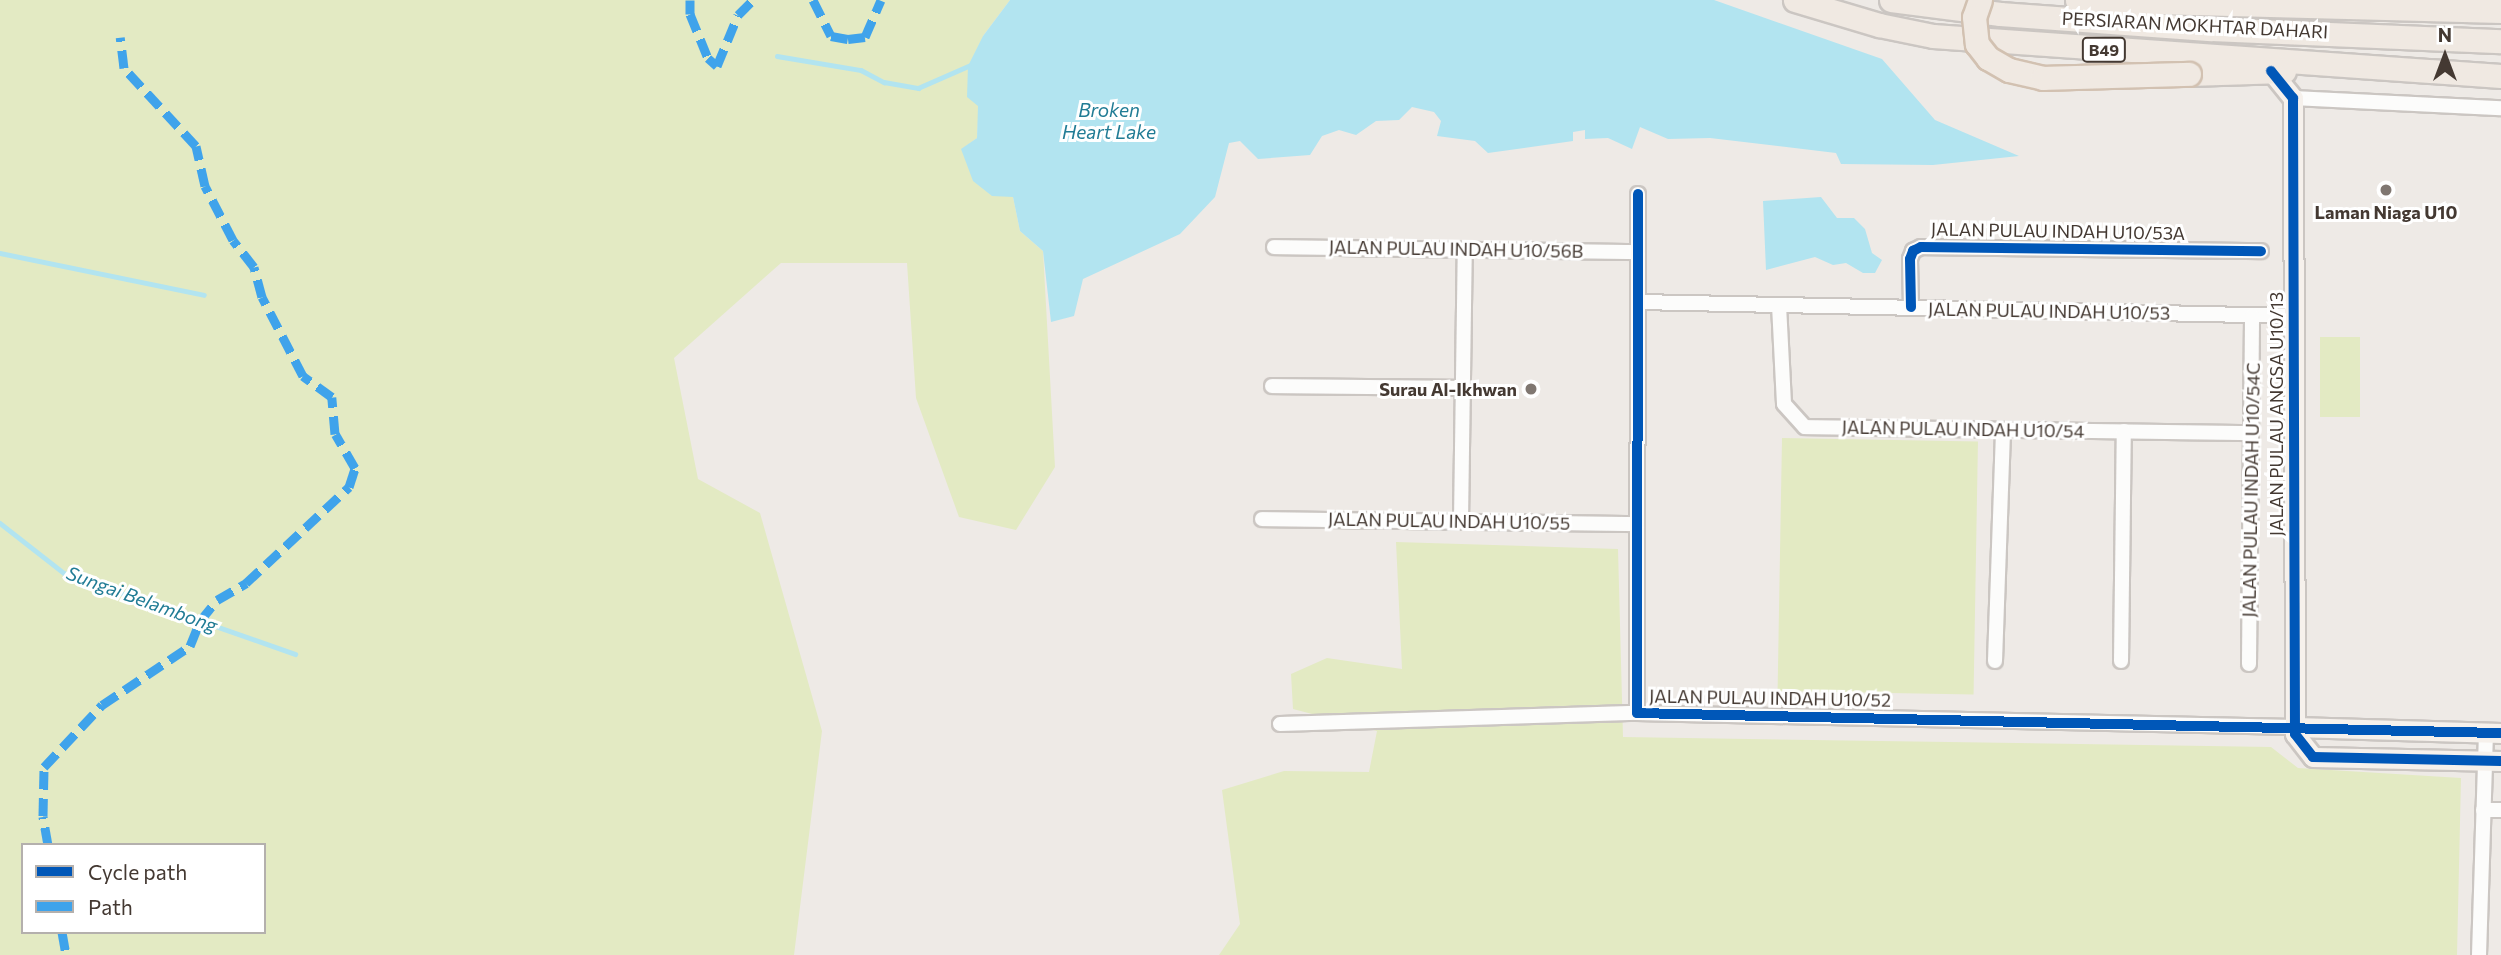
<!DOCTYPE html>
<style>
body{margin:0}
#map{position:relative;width:2501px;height:955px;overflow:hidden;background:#eeeae6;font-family:Commissioner,sans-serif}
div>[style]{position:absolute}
.green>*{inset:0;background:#e3eac3;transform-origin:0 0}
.water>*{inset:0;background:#b2e4f0}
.stream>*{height:4.5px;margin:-2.25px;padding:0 2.25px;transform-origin:2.25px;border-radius:2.25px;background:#b2e4f0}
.roads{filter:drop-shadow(2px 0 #cbc6c2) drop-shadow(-2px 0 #cbc6c2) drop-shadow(0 2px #cbc6c2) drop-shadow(0 -2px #cbc6c2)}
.street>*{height:14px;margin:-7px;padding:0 7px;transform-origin:7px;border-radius:7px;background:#fcfcfb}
.secondary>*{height:19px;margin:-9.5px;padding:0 9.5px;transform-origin:9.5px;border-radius:9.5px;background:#f6f1ec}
.primary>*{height:23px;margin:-11.5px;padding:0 11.5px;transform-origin:11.5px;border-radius:11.5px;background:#f0e9e2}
.bridges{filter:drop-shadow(2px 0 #d2c1b1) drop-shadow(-2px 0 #d2c1b1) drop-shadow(0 2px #d2c1b1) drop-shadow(0 -2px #d2c1b1)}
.primary-bridge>*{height:23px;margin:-11.5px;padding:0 11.5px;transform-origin:11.5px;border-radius:11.5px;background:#f0e9e2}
.quiet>*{height:9px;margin-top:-4.5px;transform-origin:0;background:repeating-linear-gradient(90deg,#3fa3eb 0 18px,transparent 0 27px)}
.cycleway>*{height:10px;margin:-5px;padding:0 5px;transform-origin:5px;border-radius:5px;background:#0057b8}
.dots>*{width:19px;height:19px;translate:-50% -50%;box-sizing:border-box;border:4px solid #fff;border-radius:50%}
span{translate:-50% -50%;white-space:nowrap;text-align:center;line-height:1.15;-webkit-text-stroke:6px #fff;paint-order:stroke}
.shield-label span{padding:2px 5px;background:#fff;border:2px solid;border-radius:5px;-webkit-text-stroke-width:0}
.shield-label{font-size:16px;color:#443932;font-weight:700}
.street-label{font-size:18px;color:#443932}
.poi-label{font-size:18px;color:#443932;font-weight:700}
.right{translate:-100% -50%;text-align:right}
.water-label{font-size:19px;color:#217c95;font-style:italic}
.legend{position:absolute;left:21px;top:843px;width:245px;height:91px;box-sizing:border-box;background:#fff;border:2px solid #b4b0ad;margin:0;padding:9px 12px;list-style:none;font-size:21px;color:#443932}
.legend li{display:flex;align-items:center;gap:14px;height:35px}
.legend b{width:35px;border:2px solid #b4b0ad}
.north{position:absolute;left:2410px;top:21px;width:70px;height:70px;-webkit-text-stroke:5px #fff;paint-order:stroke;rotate:0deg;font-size:19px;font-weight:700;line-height:28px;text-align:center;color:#443932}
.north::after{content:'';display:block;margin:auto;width:24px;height:32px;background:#443932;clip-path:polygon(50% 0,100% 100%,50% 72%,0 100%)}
</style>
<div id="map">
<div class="green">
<i style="clip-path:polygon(evenodd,0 0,1010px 0,983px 36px,977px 138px,962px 149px,1013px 197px,1020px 231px,1043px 251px,1055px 467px,1016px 530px,959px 517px,916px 398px,907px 263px,781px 263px,674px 358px,698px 479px,760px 513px,822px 731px,794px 955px,0 955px,0 0,23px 845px,264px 845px,264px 932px,23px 932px,23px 845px)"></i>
<i style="left:2320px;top:337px;width:40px;height:80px"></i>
<i style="left:1782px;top:438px;width:196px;height:253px;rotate:1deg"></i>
<i style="clip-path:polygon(1396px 542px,1618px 549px,1623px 737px,2271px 747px,2298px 768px,2461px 778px,2457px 955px,1219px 955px,1240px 924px,1222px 790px,1284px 771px,1369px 772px,1377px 731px,1293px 709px,1291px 674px,1327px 658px,1402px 669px)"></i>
</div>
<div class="water">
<i style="clip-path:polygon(1010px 0,1714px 0,1882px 59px,1935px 120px,2019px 156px,1933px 165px,1841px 164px,1836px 153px,1710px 138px,1668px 139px,1640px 127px,1632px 149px,1608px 138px,1585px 139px,1585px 130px,1573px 132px,1573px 141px,1488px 153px,1475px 141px,1437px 136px,1441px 121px,1434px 112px,1412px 107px,1399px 120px,1376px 121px,1356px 135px,1339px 130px,1322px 136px,1310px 155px,1258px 159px,1240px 141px,1229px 143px,1215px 197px,1180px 234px,1083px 279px,1074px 316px,1051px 322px,1043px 251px,1020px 231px,1013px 197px,992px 196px,973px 181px,961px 149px,977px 138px,978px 106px,967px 97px,968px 66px,983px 36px)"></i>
<i style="clip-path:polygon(1821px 197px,1837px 218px,1854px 218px,1865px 229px,1872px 253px,1882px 260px,1875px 273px,1863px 273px,1846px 263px,1833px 265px,1815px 257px,1766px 270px,1763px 201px)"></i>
</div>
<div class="stream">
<i style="left:777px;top:56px;width:85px;rotate:9.5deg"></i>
<i style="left:861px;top:70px;width:26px;rotate:28deg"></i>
<i style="left:884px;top:82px;width:35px;rotate:10deg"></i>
<i style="left:918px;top:88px;width:55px;rotate:-23.7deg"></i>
<i style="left:0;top:253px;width:208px;rotate:11.6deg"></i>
<i style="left:0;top:523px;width:81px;rotate:38deg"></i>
<i style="left:64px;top:573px;width:245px;rotate:19.3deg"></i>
</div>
<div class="roads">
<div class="street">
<i style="left:2293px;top:98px;width:208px;rotate:2.8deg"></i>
<i style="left:1638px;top:194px;width:519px;rotate:90.11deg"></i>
<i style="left:1637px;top:713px;width:658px;rotate:1.22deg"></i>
<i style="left:1274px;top:247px;width:364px;rotate:0.8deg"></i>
<i style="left:1638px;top:302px;width:655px;rotate:1.22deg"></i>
<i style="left:1779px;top:305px;width:99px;rotate:87.1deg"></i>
<i style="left:1784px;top:404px;width:31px;rotate:48deg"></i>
<i style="left:1805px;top:427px;width:446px;rotate:0.8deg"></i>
<i style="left:1911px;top:307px;width:48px;rotate:-91.2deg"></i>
<i style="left:1910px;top:259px;width:9px;rotate:-69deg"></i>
<i style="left:1913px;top:251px;width:9px;rotate:-27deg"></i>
<i style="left:1921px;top:247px;width:340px;rotate:0.7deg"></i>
<i style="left:1272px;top:386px;width:191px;rotate:0.6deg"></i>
<i style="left:1262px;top:519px;width:375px;rotate:0.8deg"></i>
<i style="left:1461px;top:521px;width:271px;rotate:-89.2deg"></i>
<i style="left:1995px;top:661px;width:231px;rotate:-88deg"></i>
<i style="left:2121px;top:661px;width:230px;rotate:-89.3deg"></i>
<i style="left:2249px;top:664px;width:348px;rotate:-89.5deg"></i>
<i style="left:1280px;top:724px;width:357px;rotate:-1.8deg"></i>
<i style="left:2483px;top:810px;width:18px"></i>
<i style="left:2479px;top:955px;width:223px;rotate:-88.2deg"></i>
</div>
<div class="secondary">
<i style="left:2271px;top:71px;width:35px;rotate:51deg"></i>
<i style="left:2293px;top:98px;width:636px;rotate:89.82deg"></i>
<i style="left:2295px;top:734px;width:29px;rotate:52deg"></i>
<i style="left:2313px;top:757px;width:188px;rotate:1.2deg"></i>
<i style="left:2295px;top:727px;width:206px;rotate:1.7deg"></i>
</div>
<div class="primary">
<i style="left:1795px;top:0;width:88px;rotate:16.6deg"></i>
<i style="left:1879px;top:25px;width:55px;rotate:11.5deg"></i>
<i style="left:1933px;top:36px;width:569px;rotate:4.03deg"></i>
<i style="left:1891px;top:0;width:110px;rotate:7.3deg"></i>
<i style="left:2000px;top:14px;width:212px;rotate:4.1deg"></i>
<i style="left:2211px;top:29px;width:290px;rotate:2.4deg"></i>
<i style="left:2077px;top:0;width:424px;rotate:1.5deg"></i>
<i style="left:2189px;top:74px;width:95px;rotate:-1.8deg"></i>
</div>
</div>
<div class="bridges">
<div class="primary-bridge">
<i style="left:1980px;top:0;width:18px;rotate:109deg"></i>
<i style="left:1974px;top:17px;width:27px;rotate:84deg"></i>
<i style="left:1977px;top:44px;width:18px;rotate:52deg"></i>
<i style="left:1988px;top:58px;width:24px;rotate:30deg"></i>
<i style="left:2009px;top:70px;width:35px;rotate:13deg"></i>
<i style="left:2043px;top:78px;width:146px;rotate:-1.6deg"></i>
</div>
</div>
<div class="quiet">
<i style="left:690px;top:0;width:14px;rotate:90deg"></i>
<i style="left:690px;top:14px;width:48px;rotate:67.8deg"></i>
<i style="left:708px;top:58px;width:12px;rotate:42deg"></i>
<i style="left:717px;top:66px;width:55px;rotate:-67.6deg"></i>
<i style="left:738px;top:15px;width:21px;rotate:-45deg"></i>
<i style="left:813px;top:0;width:40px;rotate:63.4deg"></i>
<i style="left:831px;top:36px;width:17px;rotate:10deg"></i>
<i style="left:848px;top:39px;width:17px;rotate:-7deg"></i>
<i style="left:865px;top:37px;width:40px;rotate:-66.6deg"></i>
<i style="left:48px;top:845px;width:29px;rotate:-100deg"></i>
<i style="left:43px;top:816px;width:49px;rotate:-88.8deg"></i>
<i style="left:44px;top:767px;width:85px;rotate:-46.9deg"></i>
<i style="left:102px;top:705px;width:106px;rotate:-33.8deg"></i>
<i style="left:190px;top:646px;width:27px;rotate:-68deg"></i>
<i style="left:200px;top:621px;width:27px;rotate:-51deg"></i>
<i style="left:217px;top:600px;width:34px;rotate:-30deg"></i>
<i style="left:246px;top:583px;width:141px;rotate:-43deg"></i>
<i style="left:349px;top:487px;width:20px;rotate:-72deg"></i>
<i style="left:355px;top:468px;width:39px;rotate:-120deg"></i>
<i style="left:335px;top:434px;width:37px;rotate:-95deg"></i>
<i style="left:332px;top:397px;width:36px;rotate:-144deg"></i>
<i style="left:303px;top:376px;width:89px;rotate:-117.4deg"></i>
<i style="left:262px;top:297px;width:31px;rotate:-105deg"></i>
<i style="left:254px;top:267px;width:34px;rotate:-128deg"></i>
<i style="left:233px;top:240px;width:61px;rotate:-117.4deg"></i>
<i style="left:205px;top:186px;width:41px;rotate:-102.7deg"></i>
<i style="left:196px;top:146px;width:106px;rotate:-132.7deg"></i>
<i style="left:124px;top:68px;width:31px;rotate:-97deg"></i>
<i style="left:62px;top:932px;width:23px;rotate:80deg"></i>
</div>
<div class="cycleway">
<i style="left:2271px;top:71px;width:35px;rotate:51deg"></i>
<i style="left:2293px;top:98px;width:636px;rotate:89.82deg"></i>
<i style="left:2295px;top:734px;width:29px;rotate:52deg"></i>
<i style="left:2313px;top:757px;width:188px;rotate:1.2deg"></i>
<i style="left:1638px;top:194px;width:519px;rotate:90.11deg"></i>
<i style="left:1637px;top:713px;width:864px;rotate:1.33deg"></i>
<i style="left:1911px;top:307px;width:48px;rotate:-91.2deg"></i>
<i style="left:1910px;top:259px;width:9px;rotate:-69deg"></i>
<i style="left:1913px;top:251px;width:9px;rotate:-27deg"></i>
<i style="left:1921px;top:247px;width:340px;rotate:0.7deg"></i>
</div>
<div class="dots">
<i style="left:2386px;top:190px;background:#807771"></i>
<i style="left:1531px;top:389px;background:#807771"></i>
</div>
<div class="shield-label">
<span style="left:2104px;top:50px">B49</span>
</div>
<div class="street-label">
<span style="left:2195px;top:25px;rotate:3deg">PERSIARAN MOKHTAR DAHARI</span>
<span style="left:2058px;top:231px;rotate:1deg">JALAN PULAU INDAH U10/53A</span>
<span style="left:1456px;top:249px;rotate:1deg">JALAN PULAU INDAH U10/56B</span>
<span style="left:2049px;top:311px;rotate:1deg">JALAN PULAU INDAH U10/53</span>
<span style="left:2276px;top:414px;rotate:-90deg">JALAN PULAU ANGSA U10/13</span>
<span style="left:1963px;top:429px;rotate:1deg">JALAN PULAU INDAH U10/54</span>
<span style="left:2251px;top:490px;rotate:-89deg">JALAN PULAU INDAH U10/54C</span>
<span style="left:1449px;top:521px;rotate:1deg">JALAN PULAU INDAH U10/55</span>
<span style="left:1770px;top:698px;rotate:1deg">JALAN PULAU INDAH U10/52</span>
</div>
<div class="poi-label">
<span style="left:2386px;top:212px">Laman Niaga U10</span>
<span class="right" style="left:1517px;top:389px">Surau Al-Ikhwan</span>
</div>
<div class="water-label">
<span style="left:1109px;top:121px">Broken<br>Heart Lake</span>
<span style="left:142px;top:599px;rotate:20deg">Sungai Belambong</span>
</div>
<ul class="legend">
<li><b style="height:9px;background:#0057b8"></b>Cycle path</li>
<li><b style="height:9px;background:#3fa3eb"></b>Path</li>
</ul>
<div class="north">N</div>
</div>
